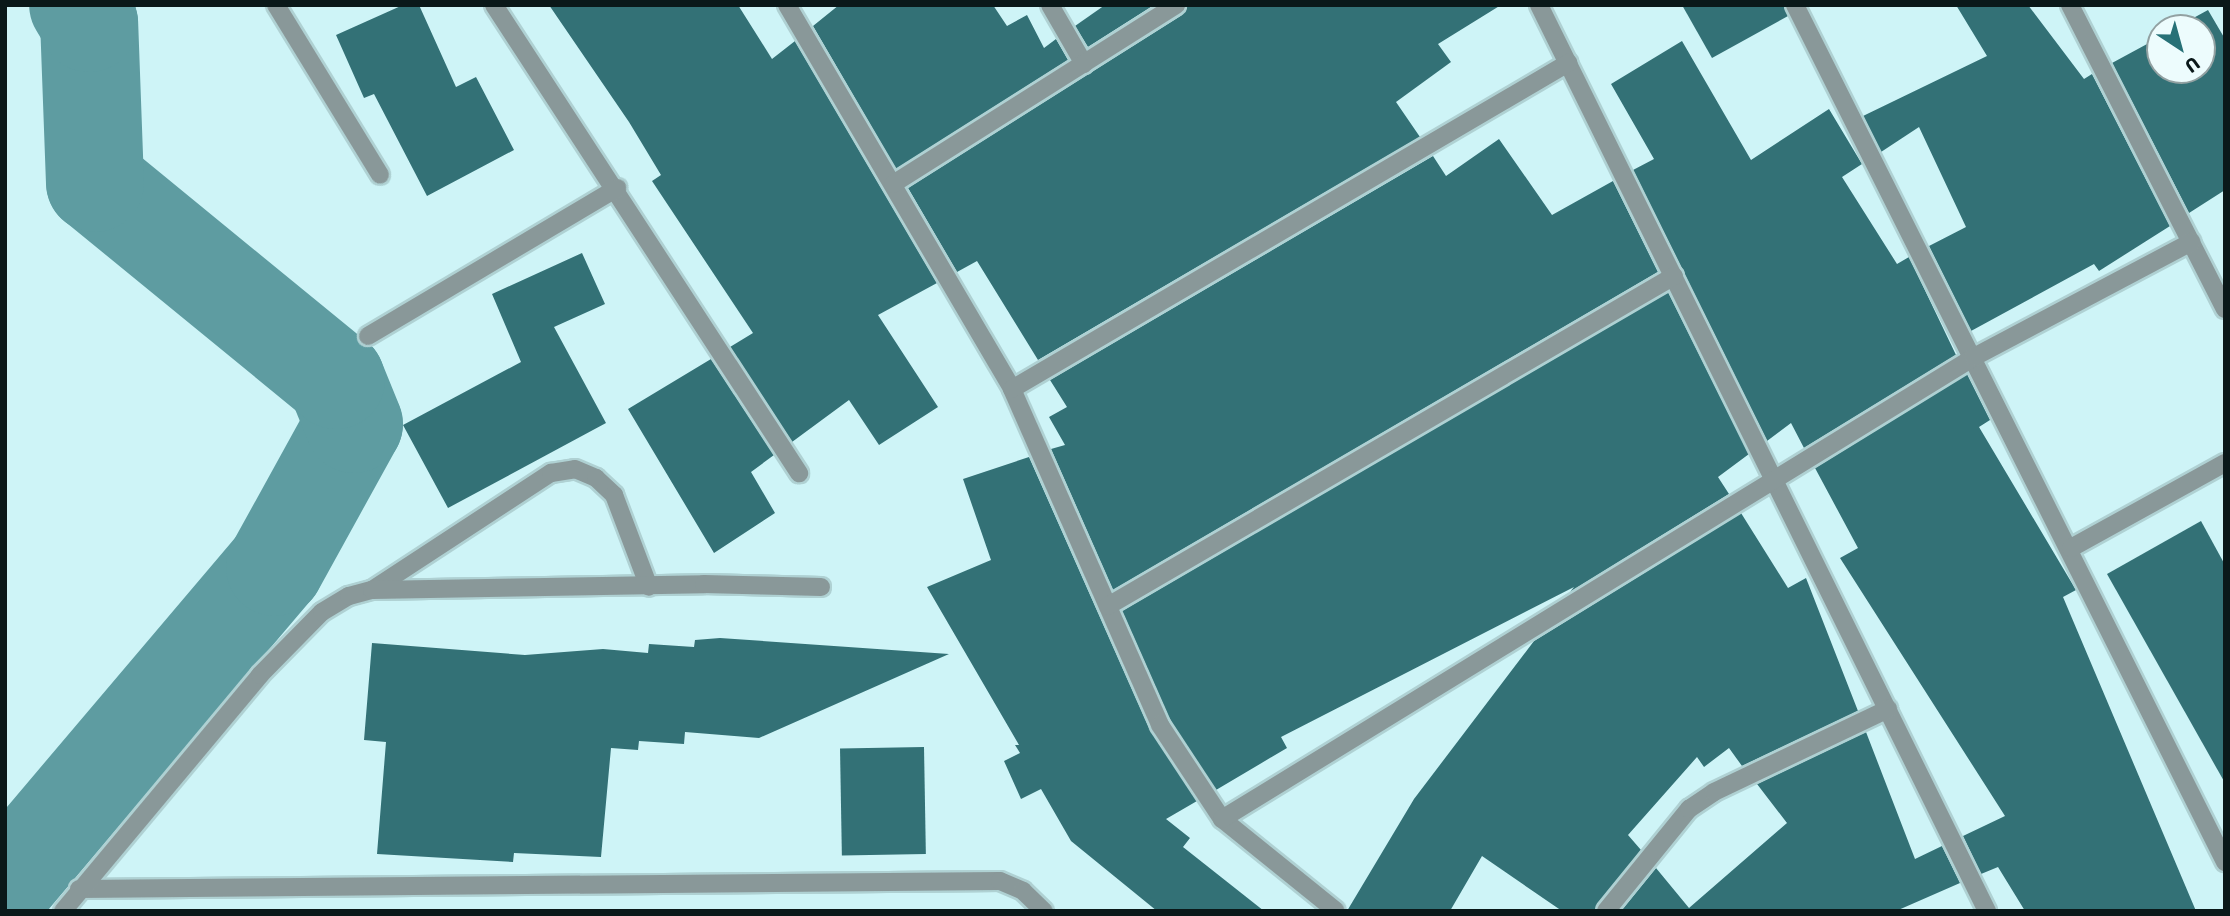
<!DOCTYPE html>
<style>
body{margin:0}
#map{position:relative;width:2230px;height:916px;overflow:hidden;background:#cef4f7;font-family:Signika,sans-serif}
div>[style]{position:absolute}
.river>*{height:98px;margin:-49px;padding:0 49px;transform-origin:49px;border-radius:49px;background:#5e9ca1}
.building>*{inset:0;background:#337176;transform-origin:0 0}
.roads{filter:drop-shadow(2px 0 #afd1d3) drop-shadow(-2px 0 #afd1d3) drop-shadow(0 2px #afd1d3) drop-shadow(0 -2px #afd1d3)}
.minor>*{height:18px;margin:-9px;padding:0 9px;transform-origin:9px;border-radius:9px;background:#899899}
span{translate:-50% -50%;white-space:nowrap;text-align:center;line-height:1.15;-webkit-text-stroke:7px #edfcfd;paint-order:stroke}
.frame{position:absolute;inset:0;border:7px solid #0a1819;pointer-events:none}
.north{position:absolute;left:2146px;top:14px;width:70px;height:70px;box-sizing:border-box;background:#edfcfd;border:2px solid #92a1a2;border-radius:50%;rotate:144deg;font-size:19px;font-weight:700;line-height:28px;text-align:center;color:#0a1819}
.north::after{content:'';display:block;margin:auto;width:24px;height:32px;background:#277177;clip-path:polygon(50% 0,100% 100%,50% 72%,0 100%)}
</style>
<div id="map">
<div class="river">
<i style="left:5px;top:885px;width:417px;rotate:-49.7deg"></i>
<i style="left:275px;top:567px;width:163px;rotate:-61.1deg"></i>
<i style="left:354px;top:424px;width:48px;rotate:-112.2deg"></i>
<i style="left:336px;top:380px;width:311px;rotate:-140.7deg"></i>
<i style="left:95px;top:183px;width:160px;rotate:-92.1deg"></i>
<i style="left:89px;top:23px;width:21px;rotate:-121deg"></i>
</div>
<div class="building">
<i style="clip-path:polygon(403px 5px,419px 5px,456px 87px,476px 77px,514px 150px,427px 196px,374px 94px,364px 98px,336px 35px)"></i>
<i style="clip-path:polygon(549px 5px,738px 5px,772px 59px,795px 41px,937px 283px,878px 315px,938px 407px,879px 445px,849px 400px,792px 442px,730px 347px,753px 333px,652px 181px,661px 175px,629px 122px)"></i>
<i style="clip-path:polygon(839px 5px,993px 5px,1007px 26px,1027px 15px,1044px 48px,1056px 39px,1068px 60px,896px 169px,813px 26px)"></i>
<i style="clip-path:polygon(1105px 5px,1154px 5px,1088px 47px,1075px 26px)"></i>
<i style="clip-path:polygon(1187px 5px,1501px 5px,1438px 44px,1451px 62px,1396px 102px,1420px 137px,1038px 360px,977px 261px,957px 272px,908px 188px,1182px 15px)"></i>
<i style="clip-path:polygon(1682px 5px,1784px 5px,1788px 16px,1712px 58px)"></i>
<i style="clip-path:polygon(1956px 5px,2028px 5px,2084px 79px,2092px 74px,2170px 226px,2099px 271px,2094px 264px,1971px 331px,1929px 246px,1966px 227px,1919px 127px,1881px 152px,1863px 116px,1987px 56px)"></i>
<i style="clip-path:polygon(2208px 10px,2225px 39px,2225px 190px,2189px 213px,2112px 63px,2160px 37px,2160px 70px,2202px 70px,2202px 28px,2175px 28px)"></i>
<i style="clip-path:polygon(1682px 41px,1751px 160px,1829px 109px,1862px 164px,1842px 177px,1897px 264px,1909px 257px,1956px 355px,1804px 448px,1791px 423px,1767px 441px,1633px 170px,1654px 159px,1611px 84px)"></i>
<i style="clip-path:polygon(1499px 139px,1552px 215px,1613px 181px,1658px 272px,1113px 590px,1051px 449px,1065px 445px,1049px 417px,1067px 407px,1050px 380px,1433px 156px,1446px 176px)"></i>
<i style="clip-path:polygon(582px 253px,605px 304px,554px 327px,606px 423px,448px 508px,403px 425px,521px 362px,492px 294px)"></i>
<i style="clip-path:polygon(1668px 292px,1749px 454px,1718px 477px,1729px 494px,1570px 592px,1574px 587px,1281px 737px,1287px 748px,1216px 790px,1170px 720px,1122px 611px)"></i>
<i style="clip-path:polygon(711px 359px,774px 455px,751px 472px,775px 513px,714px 553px,628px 409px)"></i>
<i style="clip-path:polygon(1967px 374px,1990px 420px,1979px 427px,2076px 590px,2063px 597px,2196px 911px,2025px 911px,1998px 867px,1981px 874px,1963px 836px,2005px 816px,1840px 558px,1858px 548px,1815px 468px)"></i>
<i style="clip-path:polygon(1029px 457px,1150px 730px,1197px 801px,1166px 819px,1190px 838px,1183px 847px,1264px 911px,1157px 911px,1071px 841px,1041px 789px,1021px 799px,1004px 761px,1020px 753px,1015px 745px,1019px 745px,927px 587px,991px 560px,963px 479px)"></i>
<i style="clip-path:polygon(1741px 513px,1788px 588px,1806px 578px,1858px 711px,1742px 766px,1729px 748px,1704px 767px,1697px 757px,1628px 835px,1641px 850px,1595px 911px,1562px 911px,1482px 856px,1450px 911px,1347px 911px,1414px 799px,1534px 641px)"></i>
<i style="clip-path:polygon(2201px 521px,2225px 565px,2225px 783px,2107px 574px)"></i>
<i style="clip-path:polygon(720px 638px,949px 654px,759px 738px,685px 732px,684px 744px,639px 741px,638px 750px,611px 748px,601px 857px,514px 853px,513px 862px,377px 854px,386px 742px,364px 740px,372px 643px,525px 655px,603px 649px,648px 653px,649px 644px,694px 647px,695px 640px)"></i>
<i style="clip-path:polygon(1866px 732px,1915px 859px,1942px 846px,1960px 883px,1896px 911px,1621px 911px,1656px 868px,1689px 908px,1787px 823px,1757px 784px)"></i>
<i style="left:924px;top:747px;width:107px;height:84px;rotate:89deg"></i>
</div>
<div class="roads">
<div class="minor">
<i style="left:276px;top:5px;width:199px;rotate:58.5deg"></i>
<i style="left:494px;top:5px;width:559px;rotate:56.91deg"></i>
<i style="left:787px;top:5px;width:445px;rotate:59.6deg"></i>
<i style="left:1012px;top:389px;width:367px;rotate:66.2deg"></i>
<i style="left:1160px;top:725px;width:113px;rotate:56.6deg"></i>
<i style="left:1222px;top:819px;width:146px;rotate:38.9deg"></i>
<i style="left:1050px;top:5px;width:68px;rotate:60deg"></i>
<i style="left:1539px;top:5px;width:1011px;rotate:63.69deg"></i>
<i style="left:1795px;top:5px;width:959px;rotate:63.35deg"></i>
<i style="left:2070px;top:5px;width:341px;rotate:63deg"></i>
<i style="left:893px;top:184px;width:335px;rotate:-32.3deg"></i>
<i style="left:368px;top:336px;width:290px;rotate:-30.7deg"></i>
<i style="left:1012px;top:389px;width:645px;rotate:-30.38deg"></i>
<i style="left:2071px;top:548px;width:176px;rotate:-28.9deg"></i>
<i style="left:372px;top:590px;width:214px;rotate:-33.2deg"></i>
<i style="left:551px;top:473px;width:24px;rotate:-9deg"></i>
<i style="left:575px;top:469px;width:23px;rotate:23deg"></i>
<i style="left:596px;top:478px;width:25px;rotate:43deg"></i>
<i style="left:614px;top:495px;width:98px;rotate:69.2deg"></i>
<i style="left:1108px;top:606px;width:655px;rotate:-30.24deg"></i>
<i style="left:1222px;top:819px;width:883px;rotate:-31.56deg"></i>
<i style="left:1974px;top:357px;width:246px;rotate:-27.9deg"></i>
<i style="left:79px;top:889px;width:921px;rotate:-0.5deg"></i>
<i style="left:1000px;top:881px;width:25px;rotate:23deg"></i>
<i style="left:1023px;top:891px;width:29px;rotate:44deg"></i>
<i style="left:63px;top:911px;width:307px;rotate:-50.1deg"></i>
<i style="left:260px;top:675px;width:88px;rotate:-45.5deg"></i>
<i style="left:322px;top:612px;width:31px;rotate:-31deg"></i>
<i style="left:349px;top:596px;width:24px;rotate:-15deg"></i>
<i style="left:372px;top:590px;width:332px;rotate:-1deg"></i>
<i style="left:704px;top:584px;width:117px;rotate:1.5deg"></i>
<i style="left:1606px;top:911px;width:132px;rotate:-50.9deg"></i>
<i style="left:1689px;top:809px;width:30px;rotate:-34deg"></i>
<i style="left:1714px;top:792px;width:193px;rotate:-25.5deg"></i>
</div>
</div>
<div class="frame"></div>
<div class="north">U</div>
</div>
